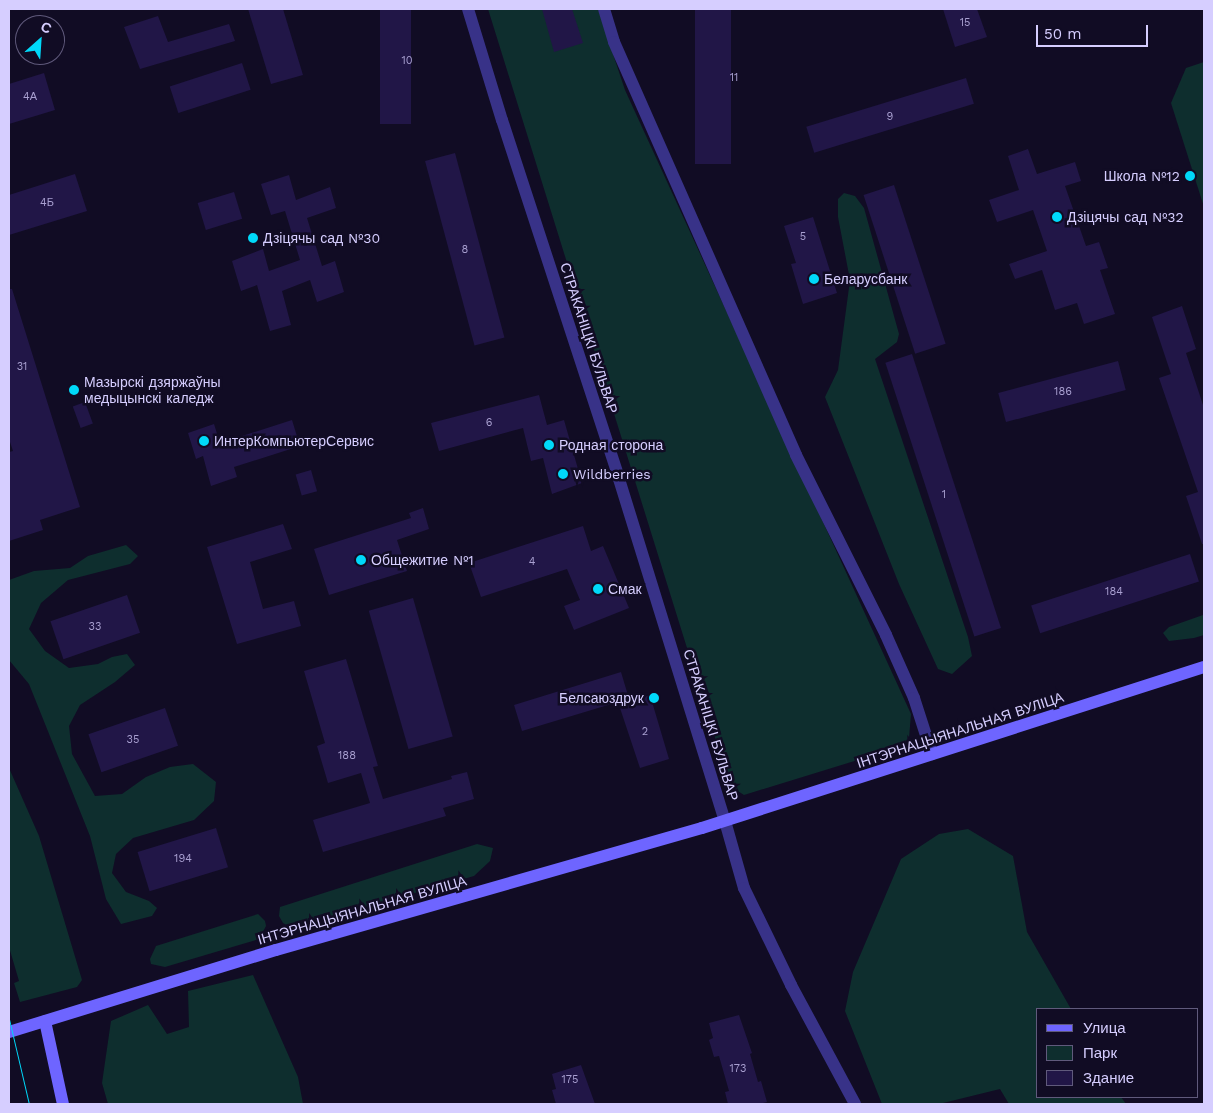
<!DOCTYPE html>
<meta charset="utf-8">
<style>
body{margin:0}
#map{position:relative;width:1213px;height:1113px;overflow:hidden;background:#110c24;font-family:"Work Sans",sans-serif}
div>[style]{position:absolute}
.green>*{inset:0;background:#0e2e2e}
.building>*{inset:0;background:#211647;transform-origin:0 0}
.minor>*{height:12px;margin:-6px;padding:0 6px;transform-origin:6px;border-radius:6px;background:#383288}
.tertiary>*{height:12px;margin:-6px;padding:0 6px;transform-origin:6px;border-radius:6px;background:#383288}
.secondary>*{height:12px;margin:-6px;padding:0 6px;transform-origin:6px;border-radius:6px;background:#6e65ff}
.tram>*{height:1px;margin:-0.5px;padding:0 0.5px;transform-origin:0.5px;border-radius:0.5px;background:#00d9f9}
.dots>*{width:14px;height:14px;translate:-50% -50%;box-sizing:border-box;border:2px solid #110c24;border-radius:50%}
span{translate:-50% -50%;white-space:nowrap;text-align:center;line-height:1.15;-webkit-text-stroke:5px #110c24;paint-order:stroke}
.number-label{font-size:11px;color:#a9a0d1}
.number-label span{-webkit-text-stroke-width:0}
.poi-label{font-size:14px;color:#d6ceff}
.right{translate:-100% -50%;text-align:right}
.left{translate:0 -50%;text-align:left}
.street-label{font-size:14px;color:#d6ceff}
.frame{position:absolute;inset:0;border:10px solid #d6ceff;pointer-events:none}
.legend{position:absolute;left:1036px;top:1008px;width:162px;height:90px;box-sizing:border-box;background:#110c24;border:1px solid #605a7c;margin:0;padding:6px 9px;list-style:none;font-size:15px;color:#d6ceff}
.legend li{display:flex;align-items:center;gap:10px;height:25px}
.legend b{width:25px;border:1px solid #605a7c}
.north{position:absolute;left:15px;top:15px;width:50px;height:50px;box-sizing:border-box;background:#110c24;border:1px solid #605a7c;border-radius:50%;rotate:26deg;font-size:14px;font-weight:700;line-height:20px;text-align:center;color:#d6ceff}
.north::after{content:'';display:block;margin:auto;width:18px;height:22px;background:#00d9f9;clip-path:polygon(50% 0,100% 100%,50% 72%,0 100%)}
.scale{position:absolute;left:1036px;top:25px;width:112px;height:22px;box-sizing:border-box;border:2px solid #d6ceff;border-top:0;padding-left:6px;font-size:15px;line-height:18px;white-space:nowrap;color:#d6ceff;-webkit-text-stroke:4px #110c24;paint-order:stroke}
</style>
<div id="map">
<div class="green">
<i style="clip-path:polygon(488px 9px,598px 9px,625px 90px,911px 714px,909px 738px,900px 747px,744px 795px,730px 786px)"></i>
<i style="clip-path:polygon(1204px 62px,1204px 207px,1171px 103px,1186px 68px)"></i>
<i style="clip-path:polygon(844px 193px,855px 196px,864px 208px,899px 334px,897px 342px,875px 359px,968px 637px,972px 656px,952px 674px,938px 669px,899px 584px,825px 397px,838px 370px,850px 280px,838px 217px,838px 199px)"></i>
<i style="clip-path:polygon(126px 545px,138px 556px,130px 564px,68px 580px,41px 603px,29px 629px,45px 651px,69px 668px,98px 664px,112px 657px,127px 654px,135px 665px,115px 682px,80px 705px,69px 726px,72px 754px,95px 796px,122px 794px,146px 777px,170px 767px,193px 764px,216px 782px,214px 801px,194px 820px,133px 838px,116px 854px,112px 873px,126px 892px,149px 901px,157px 908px,152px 916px,121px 924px,106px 899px,90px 836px,29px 684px,9px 660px,9px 580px,34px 571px,70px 568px,88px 556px)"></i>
<i style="clip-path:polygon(1204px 604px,1204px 635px,1194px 638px,1169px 641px,1163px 633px,1169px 627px,1203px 615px)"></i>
<i style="clip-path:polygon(9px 768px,39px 836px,82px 980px,77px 987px,20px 1002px,14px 983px,19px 981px,9px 947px)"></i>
<i style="clip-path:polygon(968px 829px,1013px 856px,1027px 932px,1071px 1009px,1037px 1009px,1037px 1097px,1121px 1097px,1126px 1104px,1009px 1104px,1000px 1089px,939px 1104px,882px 1104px,845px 1011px,853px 972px,901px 859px,939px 834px)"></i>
<i style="clip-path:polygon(477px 844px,493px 848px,490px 861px,474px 876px,292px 928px,283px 923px,279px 916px,280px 907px)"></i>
<i style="clip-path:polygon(258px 914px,265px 921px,266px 926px,259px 939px,165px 967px,151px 964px,150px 959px,156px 946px)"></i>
<i style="clip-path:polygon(253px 975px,298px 1077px,303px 1104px,108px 1104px,102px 1083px,111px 1021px,148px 1005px,167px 1034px,189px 1027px,188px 991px)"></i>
</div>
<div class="building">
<i style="clip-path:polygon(248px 9px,283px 9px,303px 75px,271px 84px)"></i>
<i style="left:380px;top:9px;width:31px;height:115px"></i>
<i style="clip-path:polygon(542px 9px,572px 9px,583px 43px,554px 52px)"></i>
<i style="left:695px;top:9px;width:36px;height:155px"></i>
<i style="clip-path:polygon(943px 9px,977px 9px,987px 37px,955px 47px)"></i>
<i style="clip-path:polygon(158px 16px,168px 42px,229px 24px,235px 41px,140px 69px,124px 27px)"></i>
<i style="left:242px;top:63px;width:28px;height:76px;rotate:72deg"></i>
<i style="clip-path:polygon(44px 73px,55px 110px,9px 124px,9px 84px)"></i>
<i style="left:966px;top:78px;width:27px;height:167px;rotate:73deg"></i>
<i style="clip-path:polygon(1028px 149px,1037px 174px,1075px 162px,1081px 181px,1065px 186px,1086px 246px,1099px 242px,1108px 268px,1100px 270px,1115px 314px,1084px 324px,1077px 303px,1055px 310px,1042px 270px,1015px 279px,1009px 264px,1047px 251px,1033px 210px,997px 222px,989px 200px,1019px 190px,1008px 156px)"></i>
<i style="left:455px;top:153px;width:191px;height:31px;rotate:75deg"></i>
<i style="clip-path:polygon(75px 174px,87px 211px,9px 235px,9px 195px)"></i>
<i style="clip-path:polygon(289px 175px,296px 200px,330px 187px,336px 208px,307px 218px,322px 266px,335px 261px,344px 292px,317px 302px,310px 280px,282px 291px,291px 325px,270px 331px,257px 285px,241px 291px,232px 261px,263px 249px,269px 271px,300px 260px,285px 211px,271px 215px,261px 184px)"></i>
<i style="left:894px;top:185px;width:167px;height:32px;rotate:72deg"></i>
<i style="left:234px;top:192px;width:28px;height:38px;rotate:73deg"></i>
<i style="clip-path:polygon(813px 217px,837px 293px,803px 304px,791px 264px,796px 263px,784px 226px)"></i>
<i style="clip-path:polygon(9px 289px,12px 289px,80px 507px,40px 520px,43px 530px,9px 541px,9px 452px,13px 451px,9px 439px)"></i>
<i style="clip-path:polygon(1182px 306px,1196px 349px,1186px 353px,1204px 408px,1204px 544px,1202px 544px,1186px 496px,1198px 492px,1159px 378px,1171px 374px,1152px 317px)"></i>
<i style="left:912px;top:354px;width:288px;height:28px;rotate:72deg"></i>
<i style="left:1118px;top:361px;width:30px;height:124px;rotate:75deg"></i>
<i style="clip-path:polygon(539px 395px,547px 425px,564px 420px,582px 483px,552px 494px,543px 458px,531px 461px,523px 428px,439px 451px,431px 423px)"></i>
<i style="left:85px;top:402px;width:23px;height:13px;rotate:70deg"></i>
<i style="clip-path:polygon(292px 420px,300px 446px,234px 467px,237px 477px,211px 486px,203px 456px,196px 459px,188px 433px,214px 424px,220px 443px)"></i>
<i style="left:311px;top:470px;width:22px;height:16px;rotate:74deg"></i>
<i style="clip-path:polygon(423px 508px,429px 529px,397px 540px,407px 571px,329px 595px,314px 549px,411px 518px,409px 513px)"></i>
<i style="clip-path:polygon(283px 524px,292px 549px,250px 562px,263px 609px,294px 601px,301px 626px,237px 644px,207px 547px)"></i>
<i style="clip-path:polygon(583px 526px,591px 551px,603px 546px,629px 608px,574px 630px,564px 606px,580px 600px,567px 569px,481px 597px,469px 563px)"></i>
<i style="left:1190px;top:554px;width:29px;height:167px;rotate:72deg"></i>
<i style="left:127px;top:595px;width:40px;height:81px;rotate:71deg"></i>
<i style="left:413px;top:598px;width:144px;height:46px;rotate:74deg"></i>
<i style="clip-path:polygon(346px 659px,378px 766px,373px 767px,383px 799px,452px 779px,451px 776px,467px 772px,474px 799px,443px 808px,446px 816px,323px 852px,313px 820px,370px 803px,361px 773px,328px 783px,317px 746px,325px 743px,304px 671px)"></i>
<i style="clip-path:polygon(621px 672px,630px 702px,650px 695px,669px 759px,640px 768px,618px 702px,522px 731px,514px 705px)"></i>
<i style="left:165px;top:708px;width:40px;height:81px;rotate:71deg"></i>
<i style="left:216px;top:828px;width:41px;height:82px;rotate:73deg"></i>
<i style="clip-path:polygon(739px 1015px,752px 1053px,750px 1054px,758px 1082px,761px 1081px,767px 1102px,759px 1104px,728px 1104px,725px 1092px,729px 1091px,719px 1056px,714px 1057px,709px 1040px,713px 1038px,709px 1023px)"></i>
<i style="clip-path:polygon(581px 1065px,595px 1104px,556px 1104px,552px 1090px,556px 1089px,552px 1074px)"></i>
</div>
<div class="minor">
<i style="left:725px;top:821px;width:70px;rotate:74.2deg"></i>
<i style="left:744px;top:888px;width:108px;rotate:64.1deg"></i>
<i style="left:791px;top:985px;width:135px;rotate:61.7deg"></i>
</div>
<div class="tertiary">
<i style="left:468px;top:9px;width:116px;rotate:73deg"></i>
<i style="left:502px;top:120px;width:378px;rotate:71.9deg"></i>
<i style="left:619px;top:479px;width:358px;rotate:72.8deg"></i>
<i style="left:604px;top:9px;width:34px;rotate:73deg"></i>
<i style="left:614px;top:42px;width:451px;rotate:66.2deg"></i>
<i style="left:796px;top:455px;width:201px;rotate:63.4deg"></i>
<i style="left:886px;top:635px;width:69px;rotate:66deg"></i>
<i style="left:914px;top:698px;width:59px;rotate:72.2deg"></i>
</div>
<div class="secondary">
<i style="left:45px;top:1021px;width:85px;rotate:77.8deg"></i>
<i style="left:9px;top:1032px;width:279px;rotate:-17.1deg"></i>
<i style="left:276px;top:950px;width:443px;rotate:-16deg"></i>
<i style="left:702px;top:828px;width:527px;rotate:-17.78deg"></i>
</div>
<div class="tram">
<i style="left:9px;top:1019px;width:87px;rotate:76.8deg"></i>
</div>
<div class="dots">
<i style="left:1190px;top:176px;background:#00d9f9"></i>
<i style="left:1057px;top:217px;background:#00d9f9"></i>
<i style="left:253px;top:238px;background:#00d9f9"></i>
<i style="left:814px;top:279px;background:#00d9f9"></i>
<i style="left:74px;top:390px;background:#00d9f9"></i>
<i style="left:204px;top:441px;background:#00d9f9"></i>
<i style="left:549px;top:445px;background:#00d9f9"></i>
<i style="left:563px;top:474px;background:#00d9f9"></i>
<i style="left:361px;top:560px;background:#00d9f9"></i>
<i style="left:598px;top:589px;background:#00d9f9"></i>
<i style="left:654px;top:698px;background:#00d9f9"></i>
</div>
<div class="number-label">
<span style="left:965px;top:23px">15</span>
<span style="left:407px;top:61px">10</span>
<span style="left:734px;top:78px">11</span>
<span style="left:30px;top:97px">4А</span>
<span style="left:890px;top:117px">9</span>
<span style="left:47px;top:203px">4Б</span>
<span style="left:803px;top:237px">5</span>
<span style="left:465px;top:250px">8</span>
<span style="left:22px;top:367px">31</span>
<span style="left:1063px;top:392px">186</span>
<span style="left:489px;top:423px">6</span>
<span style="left:944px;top:495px">1</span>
<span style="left:532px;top:562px">4</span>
<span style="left:1114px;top:592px">184</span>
<span style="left:95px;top:627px">33</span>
<span style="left:645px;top:732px">2</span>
<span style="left:133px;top:740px">35</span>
<span style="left:347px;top:756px">188</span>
<span style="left:183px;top:859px">194</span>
<span style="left:738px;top:1069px">173</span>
<span style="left:570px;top:1080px">175</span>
</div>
<div class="poi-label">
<span class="right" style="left:1180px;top:176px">Школа №12</span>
<span class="left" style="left:1067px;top:217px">Дзіцячы сад №32</span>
<span class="left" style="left:263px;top:238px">Дзіцячы сад №30</span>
<span class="left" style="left:824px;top:279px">Беларусбанк</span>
<span class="left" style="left:84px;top:390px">Мазырскі дзяржаўны<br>медыцынскі каледж</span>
<span class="left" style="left:214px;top:441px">ИнтерКомпьютерСервис</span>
<span class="left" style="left:559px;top:445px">Родная сторона</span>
<span class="left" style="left:573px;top:474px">Wildberries</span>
<span class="left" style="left:371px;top:560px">Общежитие №1</span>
<span class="left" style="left:608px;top:589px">Смак</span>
<span class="right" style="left:644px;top:698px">Белсаюздрук</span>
</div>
<div class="street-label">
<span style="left:589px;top:338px;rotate:72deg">СТРАКАНІЦКІ БУЛЬВАР</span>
<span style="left:711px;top:725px;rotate:73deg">СТРАКАНІЦКІ БУЛЬВАР</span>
<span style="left:960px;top:730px;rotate:-18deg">ІНТЭРНАЦЫЯНАЛЬНАЯ ВУЛІЦА</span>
<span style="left:362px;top:910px;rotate:-16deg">ІНТЭРНАЦЫЯНАЛЬНАЯ ВУЛІЦА</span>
</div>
<div class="frame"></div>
<ul class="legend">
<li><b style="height:6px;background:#6e65ff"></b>Улица</li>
<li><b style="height:14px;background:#0e2e2e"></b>Парк</li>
<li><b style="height:14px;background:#211647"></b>Здание</li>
</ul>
<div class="north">С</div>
<div class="scale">50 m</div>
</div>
